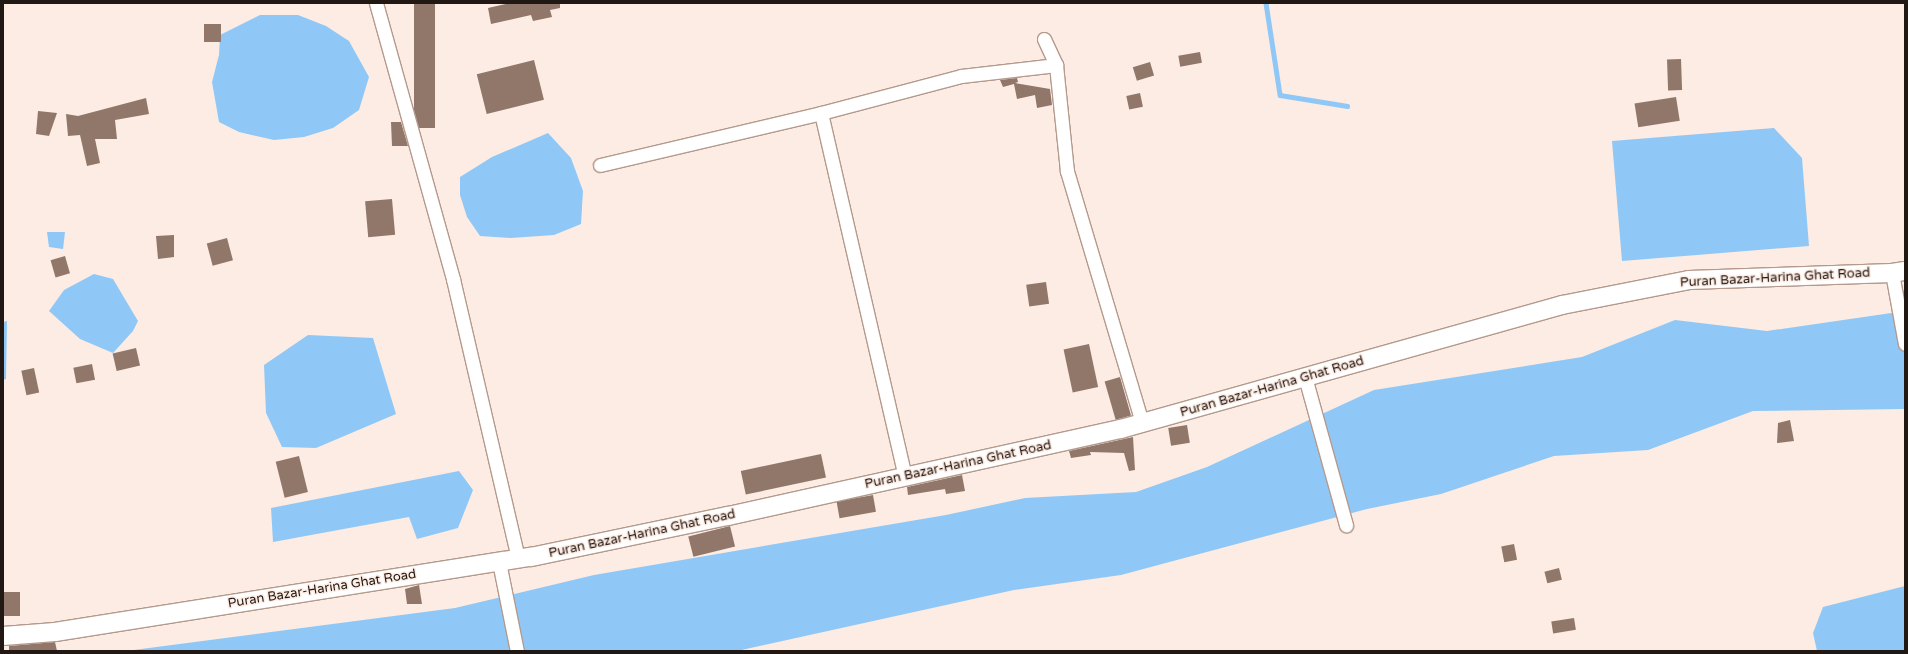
<!DOCTYPE html>
<style>
body{margin:0}
#map{position:relative;width:1908px;height:654px;overflow:hidden;background:#fdece3;font-family:"Varela Round",sans-serif}
div>[style]{position:absolute}
.water>*{inset:0;background:#8fc8f6}
.stream>*{height:4.5px;margin:-2.25px;padding:0 2.25px;transform-origin:2.25px;border-radius:2.25px;background:#8fc8f6}
.building>*{inset:0;background:#90776a;transform-origin:0 0}
.roads{filter:drop-shadow(1px 0 #b4998c) drop-shadow(-1px 0 #b4998c) drop-shadow(0 1px #b4998c) drop-shadow(0 -1px #b4998c)}
.minor>*{height:13px;margin:-6.5px;padding:0 6.5px;transform-origin:6.5px;border-radius:6.5px;background:#fff}
.secondary>*{height:18px;margin:-9px;padding:0 9px;transform-origin:9px;border-radius:9px;background:#fff}
span{translate:-50% -50%;white-space:nowrap;text-align:center;line-height:1.15;-webkit-text-stroke:3px #fdece3;paint-order:stroke}
.street-label{font-size:13px;color:#221813}
.frame{position:absolute;inset:0;border:4px solid #221813;pointer-events:none}
</style>
<div id="map">
<div class="water">
<i style="clip-path:polygon(260px 15px,298px 15px,326px 26px,349px 41px,369px 77px,359px 110px,333px 128px,304px 137px,274px 140px,239px 132px,219px 122px,212px 82px,219px 55px,220px 35px)"></i>
<i style="clip-path:polygon(1774px 128px,1802px 158px,1809px 246px,1622px 261px,1612px 141px)"></i>
<i style="clip-path:polygon(548px 133px,571px 158px,583px 191px,581px 224px,554px 235px,511px 238px,480px 236px,467px 217px,460px 195px,460px 177px,492px 157px)"></i>
<i style="clip-path:polygon(47px 232px,65px 232px,63px 249px,49px 247px)"></i>
<i style="clip-path:polygon(94px 274px,113px 279px,138px 321px,133px 331px,113px 353px,80px 339px,49px 311px,64px 290px)"></i>
<i style="clip-path:polygon(1905px 311px,1905px 409px,1753px 411px,1648px 450px,1554px 456px,1441px 494px,1367px 509px,1121px 575px,1014px 590px,737px 651px,126px 651px,455px 608px,594px 575px,946px 515px,1025px 498px,1136px 492px,1207px 467px,1374px 390px,1582px 357px,1675px 320px,1767px 331px)"></i>
<i style="clip-path:polygon(7px 321px,6px 379px,3px 380px,3px 322px)"></i>
<i style="clip-path:polygon(308px 335px,373px 338px,396px 414px,316px 448px,282px 447px,266px 413px,264px 365px)"></i>
<i style="clip-path:polygon(459px 471px,473px 490px,458px 528px,417px 539px,409px 517px,273px 542px,271px 508px)"></i>
<i style="clip-path:polygon(1905px 586px,1905px 651px,1817px 651px,1813px 633px,1823px 607px)"></i>
</div>
<div class="stream">
<i style="left:1266px;top:3px;width:93px;rotate:81.3deg"></i>
<i style="left:1280px;top:95px;width:68px;rotate:9.3deg"></i>
</div>
<div class="building">
<i style="left:414px;top:3px;width:21px;height:125px"></i>
<i style="clip-path:polygon(510px 3px,560px 3px,560px 8px,550px 10px,552px 17px,533px 21px,531px 15px,491px 24px,488px 8px)"></i>
<i style="left:204px;top:24px;width:17px;height:18px"></i>
<i style="left:1200px;top:52px;width:11px;height:22px;rotate:80deg"></i>
<i style="left:1681px;top:59px;width:31px;height:14px;rotate:88deg"></i>
<i style="left:534px;top:60px;width:41px;height:59px;rotate:76deg"></i>
<i style="left:1150px;top:62px;width:14px;height:18px;rotate:73deg"></i>
<i style="clip-path:polygon(1017px 78px,1018px 82px,1015px 83px,1050px 89px,1052px 105px,1037px 108px,1035px 95px,1017px 99px,1014px 84px,1003px 87px,1000px 80px)"></i>
<i style="left:1140px;top:93px;width:14px;height:14px;rotate:78deg"></i>
<i style="left:1676px;top:97px;width:24px;height:42px;rotate:81deg"></i>
<i style="clip-path:polygon(146px 98px,149px 114px,115px 120px,117px 139px,95px 139px,100px 163px,87px 166px,80px 135px,68px 136px,66px 114px,78px 116px)"></i>
<i style="clip-path:polygon(38px 111px,57px 113px,49px 136px,36px 134px)"></i>
<i style="clip-path:polygon(391px 122px,401px 122px,408px 146px,392px 146px)"></i>
<i style="left:392px;top:199px;width:36px;height:27px;rotate:85deg"></i>
<i style="clip-path:polygon(174px 235px,174px 257px,158px 259px,156px 236px)"></i>
<i style="left:227px;top:238px;width:23px;height:21px;rotate:75deg"></i>
<i style="left:65px;top:256px;width:18px;height:15px;rotate:74deg"></i>
<i style="left:1046px;top:282px;width:22px;height:20px;rotate:82deg"></i>
<i style="left:1089px;top:344px;width:44px;height:26px;rotate:78deg"></i>
<i style="left:136px;top:348px;width:18px;height:24px;rotate:77deg"></i>
<i style="left:92px;top:364px;width:16px;height:19px;rotate:79deg"></i>
<i style="left:34px;top:368px;width:25px;height:13px;rotate:78deg"></i>
<i style="left:1120px;top:377px;width:40px;height:16px;rotate:74deg"></i>
<i style="clip-path:polygon(1790px 420px,1794px 441px,1777px 443px,1778px 423px)"></i>
<i style="left:1187px;top:425px;width:18px;height:19px;rotate:81deg"></i>
<i style="clip-path:polygon(1133px 437px,1135px 470px,1129px 471px,1124px 453px,1090px 452px,1091px 455px,1071px 458px,1069px 451px)"></i>
<i style="left:821px;top:454px;width:24px;height:82px;rotate:78deg"></i>
<i style="left:299px;top:456px;width:37px;height:24px;rotate:76deg"></i>
<i style="clip-path:polygon(962px 475px,965px 491px,946px 494px,945px 489px,908px 495px,907px 487px)"></i>
<i style="left:873px;top:495px;width:17px;height:37px;rotate:80deg"></i>
<i style="left:730px;top:526px;width:21px;height:43px;rotate:76deg"></i>
<i style="left:1514px;top:544px;width:16px;height:13px;rotate:79deg"></i>
<i style="left:1559px;top:568px;width:12px;height:15px;rotate:76deg"></i>
<i style="clip-path:polygon(419px 585px,422px 604px,407px 604px,405px 589px)"></i>
<i style="left:3px;top:592px;width:17px;height:24px"></i>
<i style="left:1574px;top:618px;width:12px;height:23px;rotate:81deg"></i>
<i style="clip-path:polygon(55px 642px,57px 651px,9px 651px,9px 646px)"></i>
</div>
<div class="roads">
<div class="minor">
<i style="left:376px;top:3px;width:287px;rotate:74.4deg"></i>
<i style="left:453px;top:279px;width:287px;rotate:76.9deg"></i>
<i style="left:1044px;top:39px;width:29px;rotate:65deg"></i>
<i style="left:1056px;top:65px;width:107px;rotate:84.1deg"></i>
<i style="left:1067px;top:171px;width:263px;rotate:73.4deg"></i>
<i style="left:821px;top:113px;width:374px;rotate:77deg"></i>
<i style="left:600px;top:165px;width:227px;rotate:-13.2deg"></i>
<i style="left:821px;top:113px;width:145px;rotate:-14.8deg"></i>
<i style="left:961px;top:76px;width:96px;rotate:-6.6deg"></i>
<i style="left:1892px;top:273px;width:72px;rotate:79.6deg"></i>
<i style="left:1305px;top:377px;width:154px;rotate:74.5deg"></i>
<i style="left:499px;top:562px;width:91px;rotate:78.6deg"></i>
</div>
<div class="secondary">
<i style="left:3px;top:636px;width:52px;rotate:-4.4deg"></i>
<i style="left:55px;top:632px;width:482px;rotate:-9deg"></i>
<i style="left:531px;top:557px;width:201px;rotate:-11.8deg"></i>
<i style="left:728px;top:516px;width:403px;rotate:-12.5deg"></i>
<i style="left:1121px;top:429px;width:458px;rotate:-15.7deg"></i>
<i style="left:1562px;top:305px;width:129px;rotate:-11.1deg"></i>
<i style="left:1689px;top:280px;width:203px;rotate:-2deg"></i>
<i style="left:1892px;top:273px;width:13px;rotate:-9deg"></i>
</div>
</div>
<div class="street-label">
<span style="left:1775px;top:278px;rotate:-3deg">Puran Bazar-Harina Ghat Road</span>
<span style="left:1272px;top:387px;rotate:-16deg">Puran Bazar-Harina Ghat Road</span>
<span style="left:958px;top:465px;rotate:-12deg">Puran Bazar-Harina Ghat Road</span>
<span style="left:642px;top:534px;rotate:-12deg">Puran Bazar-Harina Ghat Road</span>
<span style="left:322px;top:589px;rotate:-9deg">Puran Bazar-Harina Ghat Road</span>
</div>
<div class="frame"></div>
</div>
